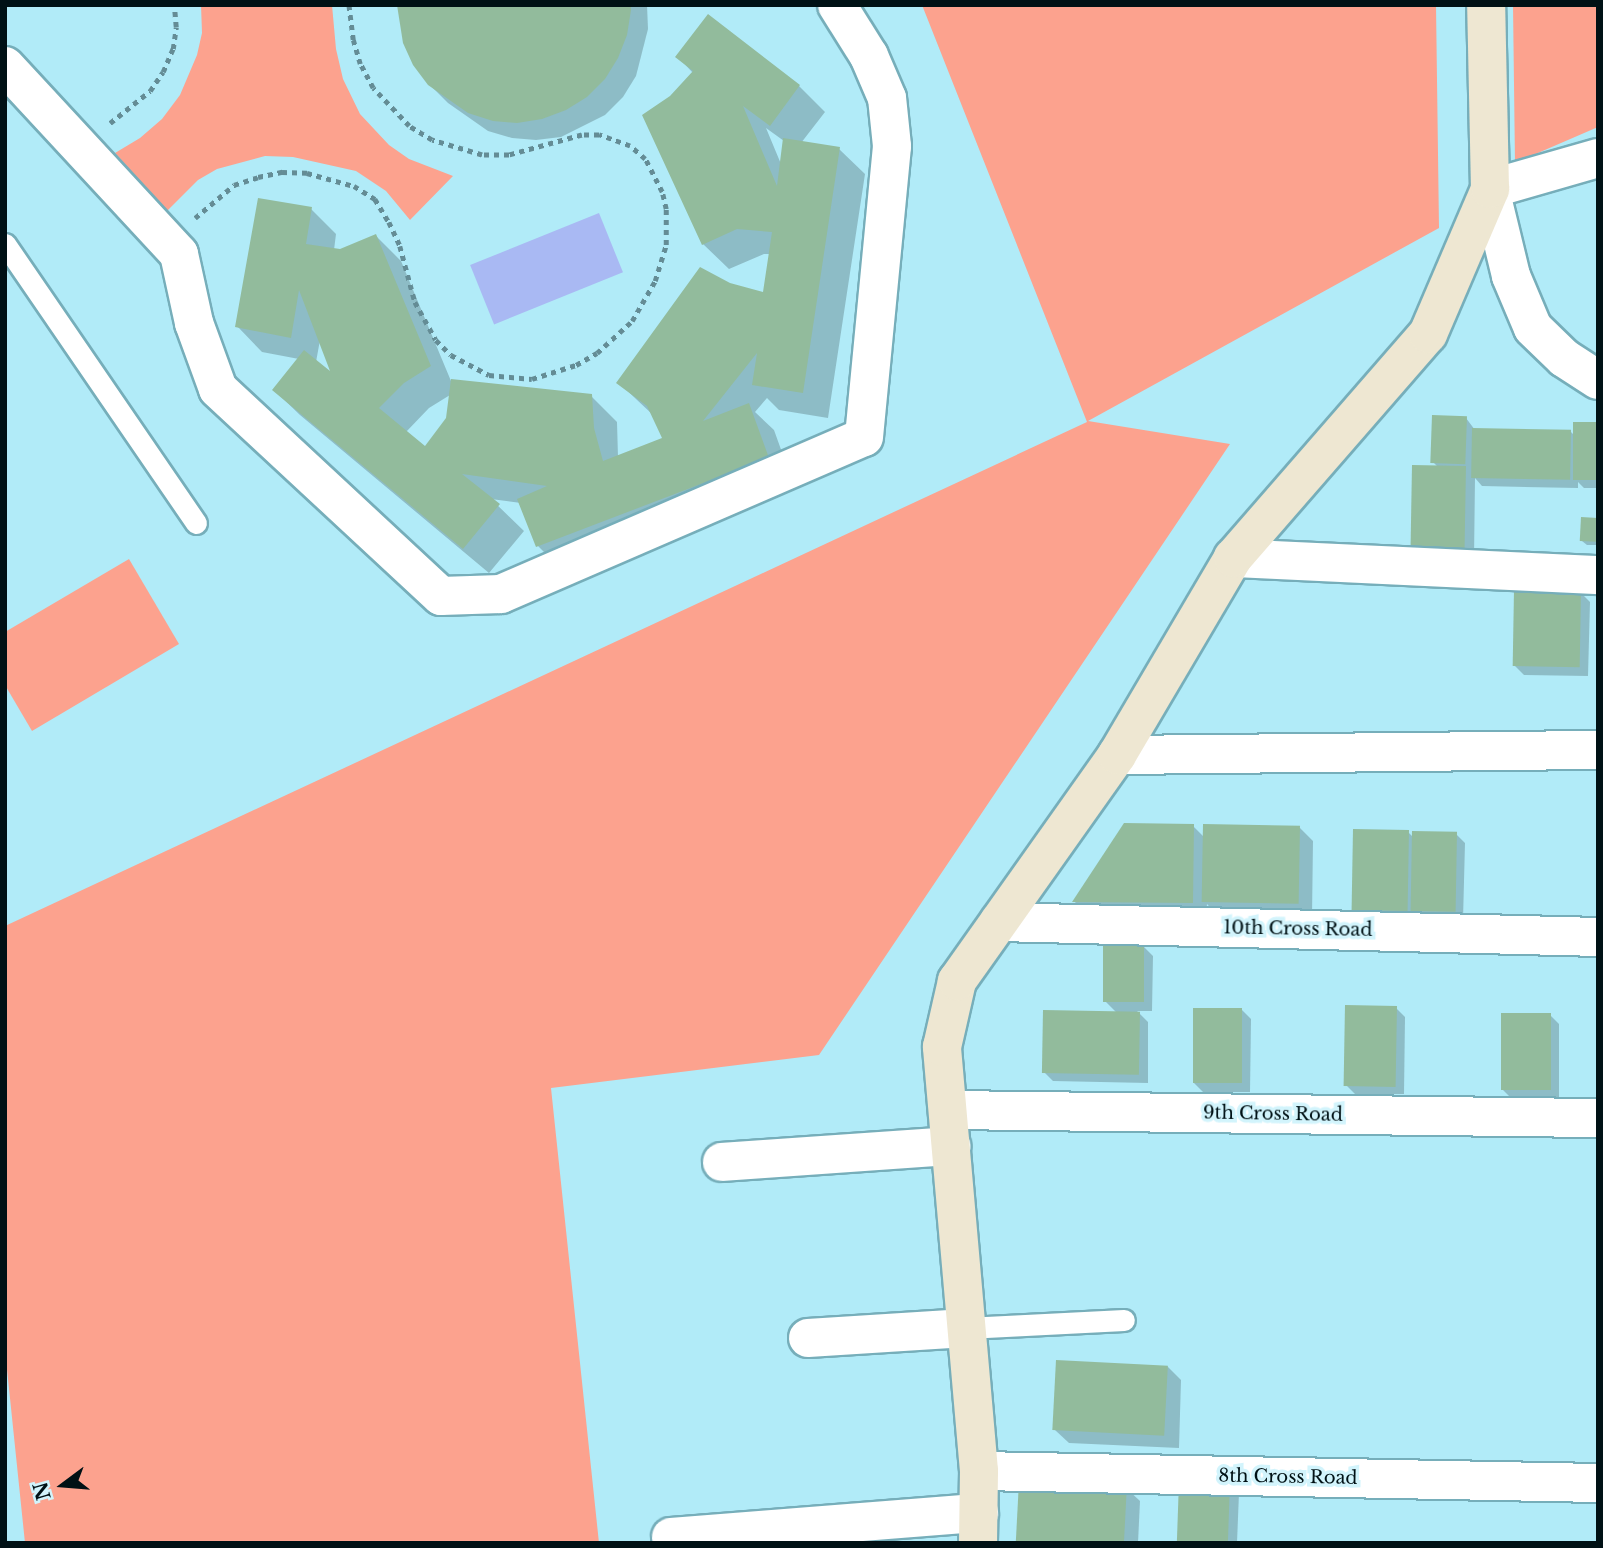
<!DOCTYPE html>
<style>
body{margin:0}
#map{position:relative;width:1603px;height:1548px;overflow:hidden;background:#b1ebf8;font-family:"Libre Baskerville",serif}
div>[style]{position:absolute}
.green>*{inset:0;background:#fca28e}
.water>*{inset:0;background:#a9b9f3;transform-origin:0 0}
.shadow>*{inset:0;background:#0003}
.building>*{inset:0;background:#92bb9c;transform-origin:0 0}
.path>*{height:4.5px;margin-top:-2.25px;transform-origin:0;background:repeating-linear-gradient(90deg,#648c95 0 5px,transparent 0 10px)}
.roads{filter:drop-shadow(2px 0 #76aeba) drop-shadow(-2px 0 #76aeba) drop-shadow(0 2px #76aeba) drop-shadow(0 -2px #76aeba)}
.lane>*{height:21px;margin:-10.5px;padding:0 10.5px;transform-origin:10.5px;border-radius:10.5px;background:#fff}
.street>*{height:38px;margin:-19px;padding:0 19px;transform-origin:19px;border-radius:19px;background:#fff}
.secondary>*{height:38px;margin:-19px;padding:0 19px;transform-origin:19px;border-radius:19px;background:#eee7d2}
span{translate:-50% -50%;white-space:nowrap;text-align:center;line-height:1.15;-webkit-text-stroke:7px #d2f4fc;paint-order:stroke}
.street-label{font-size:18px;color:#001115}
.frame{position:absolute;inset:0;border:7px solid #001115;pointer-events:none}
.north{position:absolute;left:28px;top:1450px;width:70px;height:70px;-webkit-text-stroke:5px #d2f4fc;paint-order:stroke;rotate:254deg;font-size:19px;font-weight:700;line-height:28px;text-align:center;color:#001115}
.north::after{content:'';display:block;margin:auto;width:24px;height:32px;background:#001115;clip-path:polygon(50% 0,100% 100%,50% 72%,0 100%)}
</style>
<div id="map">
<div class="green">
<i style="clip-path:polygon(201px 5px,332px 5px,336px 49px,343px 79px,360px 114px,389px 145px,409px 159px,453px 176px,410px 220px,386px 191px,356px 171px,293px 157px,265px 156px,217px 169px,198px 180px,167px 211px,115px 153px,140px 138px,162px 119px,180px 95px,197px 55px,202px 33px)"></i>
<i style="clip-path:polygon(922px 5px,1436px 5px,1439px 228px,1088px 421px,1230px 444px,819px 1055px,551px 1088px,599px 1543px,25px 1543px,5px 1350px,5px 926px,1087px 422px)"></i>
<i style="clip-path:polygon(1513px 5px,1598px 5px,1598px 127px,1515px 163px)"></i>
<i style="clip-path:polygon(129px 559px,179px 644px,32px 731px,5px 685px,5px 632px)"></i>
</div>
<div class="water">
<i style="left:599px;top:213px;width:64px;height:139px;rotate:68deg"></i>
</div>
<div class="shadow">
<i style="clip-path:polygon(398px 5px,647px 5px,648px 29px,636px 76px,623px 97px,605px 115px,561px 137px,536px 140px,512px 138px,488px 131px,448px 103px,429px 84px,404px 42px)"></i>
<i style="clip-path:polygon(evenodd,708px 16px,799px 86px,825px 112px,801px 143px,839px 149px,865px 174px,828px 418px,779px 410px,767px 398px,755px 412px,774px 430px,793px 483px,563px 571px,538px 546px,521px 503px,491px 499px,524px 531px,489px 573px,300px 415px,274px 390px,299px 359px,262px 352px,237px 326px,311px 209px,336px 234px,334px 250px,340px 250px,376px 236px,401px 261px,451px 381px,591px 396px,617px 422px,618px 457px,664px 439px,653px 415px,618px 382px,729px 285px,765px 294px,771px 254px,764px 254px,729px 269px,703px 244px,671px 97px,693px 73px,678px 57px,708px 16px,766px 128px,784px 141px,781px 164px,766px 128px,708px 16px,320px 340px,334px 377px,316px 362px,320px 340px,708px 16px,450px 395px,447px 419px,426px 449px,406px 432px,429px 408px,450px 395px)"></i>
<i style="clip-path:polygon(1466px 418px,1475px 430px,1570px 431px,1575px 436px,1598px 424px,1598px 488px,1584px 488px,1578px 482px,1578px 488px,1482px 486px,1475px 478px,1474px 560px,1422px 560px,1438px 467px,1433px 462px)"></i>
<i style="clip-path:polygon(1598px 519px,1598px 545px,1587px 545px,1582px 541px)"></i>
<i style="clip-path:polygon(1581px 593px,1590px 602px,1588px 676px,1524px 675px,1515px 666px)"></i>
<i style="clip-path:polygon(1193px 826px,1204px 837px,1300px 828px,1313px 841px,1312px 917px,1217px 915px,1207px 904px,1206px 916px,1087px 915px,1074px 901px)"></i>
<i style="clip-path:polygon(1408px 832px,1413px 837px,1456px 834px,1465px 843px,1463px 920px,1363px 918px,1354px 909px)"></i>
<i style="clip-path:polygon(1144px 947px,1153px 956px,1152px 1011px,1137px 1011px,1148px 1022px,1148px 1083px,1053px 1081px,1044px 1072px,1116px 1012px,1105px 1001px)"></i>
<i style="clip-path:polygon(1396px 1008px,1405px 1017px,1404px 1094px,1355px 1094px,1346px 1085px)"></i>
<i style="clip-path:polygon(1242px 1010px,1251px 1019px,1250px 1092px,1203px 1092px,1194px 1083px)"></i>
<i style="clip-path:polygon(1550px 1015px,1559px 1024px,1559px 1099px,1511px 1098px,1502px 1089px)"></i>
<i style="clip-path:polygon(1167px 1366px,1181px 1380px,1179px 1448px,1069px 1443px,1055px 1430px)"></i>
<i style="clip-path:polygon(1181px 1483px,1239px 1493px,1237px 1543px,1179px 1543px)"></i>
<i style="clip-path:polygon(1126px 1488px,1140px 1501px,1138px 1543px,1018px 1543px)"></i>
</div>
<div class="building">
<i style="clip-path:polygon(397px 5px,631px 5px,631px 10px,627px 35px,618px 58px,605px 79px,587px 97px,566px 110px,542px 119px,517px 123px,493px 121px,468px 113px,428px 85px,413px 65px,403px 43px)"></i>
<i style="clip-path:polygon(708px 14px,800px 85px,770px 126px,743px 106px,777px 186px,783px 138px,840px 147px,803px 393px,752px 385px,757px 353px,703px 421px,749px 403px,769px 458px,536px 547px,517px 499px,547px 486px,462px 474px,500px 504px,463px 549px,272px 390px,304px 350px,330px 371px,299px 290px,291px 338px,235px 327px,258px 198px,312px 207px,306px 244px,340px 249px,376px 234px,431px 366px,404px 383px,379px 408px,425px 446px,446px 418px,451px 379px,592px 394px,594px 428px,603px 461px,662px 438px,647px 406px,616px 383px,700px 267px,730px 283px,763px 292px,772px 232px,737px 229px,702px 245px,642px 115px,670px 96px,693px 71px,675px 57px)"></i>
<i style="left:1432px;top:415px;width:35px;height:48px;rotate:2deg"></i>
<i style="left:1573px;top:422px;width:25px;height:58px"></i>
<i style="left:1472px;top:428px;width:99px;height:50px;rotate:1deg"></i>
<i style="left:1412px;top:465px;width:54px;height:87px;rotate:1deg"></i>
<i style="left:1581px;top:517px;width:17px;height:24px;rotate:3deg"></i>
<i style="left:1514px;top:590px;width:67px;height:76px;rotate:1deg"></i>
<i style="clip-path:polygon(1124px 823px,1194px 824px,1193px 903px,1072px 902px)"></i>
<i style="left:1203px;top:824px;width:97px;height:78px;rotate:1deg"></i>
<i style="left:1353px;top:829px;width:56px;height:81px;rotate:1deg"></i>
<i style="left:1412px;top:831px;width:45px;height:80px;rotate:1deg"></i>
<i style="left:1103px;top:945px;width:41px;height:57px"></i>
<i style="left:1345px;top:1005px;width:52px;height:81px;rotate:1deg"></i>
<i style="left:1193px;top:1008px;width:49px;height:75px"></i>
<i style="left:1043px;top:1010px;width:97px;height:63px;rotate:1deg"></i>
<i style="left:1501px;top:1013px;width:50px;height:77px"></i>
<i style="left:1056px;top:1360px;width:112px;height:70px;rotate:3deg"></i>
<i style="left:1019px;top:1481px;width:108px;height:62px;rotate:3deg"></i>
<i style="left:1179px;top:1481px;width:51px;height:62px;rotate:2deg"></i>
</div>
<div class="path">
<i style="left:110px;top:123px;width:51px;rotate:-38.7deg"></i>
<i style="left:150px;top:91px;width:23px;rotate:-56deg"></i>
<i style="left:163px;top:72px;width:25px;rotate:-67deg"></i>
<i style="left:173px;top:49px;width:22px;rotate:-82deg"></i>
<i style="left:176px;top:27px;width:22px;rotate:-95deg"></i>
<i style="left:195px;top:218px;width:51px;rotate:-40.2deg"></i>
<i style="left:234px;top:185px;width:25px;rotate:-18deg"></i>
<i style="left:258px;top:177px;width:25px;rotate:-12deg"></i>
<i style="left:282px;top:172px;width:25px;rotate:2deg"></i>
<i style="left:307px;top:173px;width:49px;rotate:15.5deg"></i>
<i style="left:354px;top:186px;width:25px;rotate:32deg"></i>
<i style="left:375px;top:199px;width:27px;rotate:59deg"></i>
<i style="left:389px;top:222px;width:26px;rotate:65deg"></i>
<i style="left:400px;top:246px;width:58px;rotate:75deg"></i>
<i style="left:415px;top:302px;width:43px;rotate:61.1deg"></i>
<i style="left:436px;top:340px;width:21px;rotate:45deg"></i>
<i style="left:451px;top:355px;width:43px;rotate:27.8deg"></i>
<i style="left:489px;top:375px;width:43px;rotate:5.3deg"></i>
<i style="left:532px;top:379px;width:46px;rotate:-17.7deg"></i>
<i style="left:576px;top:365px;width:24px;rotate:-30deg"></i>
<i style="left:597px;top:353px;width:47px;rotate:-42.4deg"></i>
<i style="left:632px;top:321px;width:46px;rotate:-60.1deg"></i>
<i style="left:655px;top:281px;width:38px;rotate:-73deg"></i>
<i style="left:666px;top:245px;width:36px;rotate:-90deg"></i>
<i style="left:666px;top:209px;width:17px;rotate:-103deg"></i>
<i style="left:662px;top:192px;width:37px;rotate:-117deg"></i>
<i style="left:645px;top:159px;width:20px;rotate:-139deg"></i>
<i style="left:630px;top:146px;width:33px;rotate:-160deg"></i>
<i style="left:599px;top:135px;width:17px;rotate:180deg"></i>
<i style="left:582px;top:135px;width:76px;rotate:164.7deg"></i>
<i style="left:509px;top:155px;width:27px;rotate:180deg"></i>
<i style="left:482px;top:155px;width:52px;rotate:-163.3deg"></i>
<i style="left:432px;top:140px;width:27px;rotate:-149deg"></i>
<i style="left:409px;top:126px;width:52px;rotate:-133.5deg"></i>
<i style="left:373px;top:88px;width:27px;rotate:-118deg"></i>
<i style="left:360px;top:64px;width:25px;rotate:-106deg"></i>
<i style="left:353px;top:40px;width:35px;rotate:-97deg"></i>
</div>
<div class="roads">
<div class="lane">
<i style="left:5px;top:244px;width:338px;rotate:55.6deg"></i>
<i style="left:966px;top:1328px;width:158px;rotate:-2.9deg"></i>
</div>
<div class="street">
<i style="left:5px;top:66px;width:256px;rotate:47.2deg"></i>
<i style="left:179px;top:254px;width:71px;rotate:77.7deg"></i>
<i style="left:194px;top:323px;width:70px;rotate:70deg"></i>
<i style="left:218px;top:389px;width:304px;rotate:42.9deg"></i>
<i style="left:441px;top:596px;width:60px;rotate:-1.9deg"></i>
<i style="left:501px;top:594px;width:395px;rotate:-23.4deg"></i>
<i style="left:864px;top:437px;width:292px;rotate:-84.5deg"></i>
<i style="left:892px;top:146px;width:48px;rotate:-95.9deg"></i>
<i style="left:887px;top:98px;width:46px;rotate:-113.2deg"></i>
<i style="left:869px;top:56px;width:60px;rotate:-122.1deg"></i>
<i style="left:1598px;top:158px;width:112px;rotate:164deg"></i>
<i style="left:1490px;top:189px;width:89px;rotate:76.4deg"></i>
<i style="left:1511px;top:276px;width:56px;rotate:67.1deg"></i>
<i style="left:1533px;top:328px;width:43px;rotate:44.1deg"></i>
<i style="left:1564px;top:358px;width:40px;rotate:32.9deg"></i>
<i style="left:1233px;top:558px;width:365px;rotate:2.7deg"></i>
<i style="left:1117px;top:755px;width:481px;rotate:-0.6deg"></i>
<i style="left:999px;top:922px;width:599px;rotate:1.43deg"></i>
<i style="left:948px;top:1110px;width:650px;rotate:0.71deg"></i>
<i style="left:722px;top:1162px;width:230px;rotate:-4deg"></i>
<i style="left:808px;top:1338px;width:158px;rotate:-3.6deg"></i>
<i style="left:979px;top:1471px;width:619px;rotate:1.11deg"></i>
<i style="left:671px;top:1537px;width:309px;rotate:-4.5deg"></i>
</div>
<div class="secondary">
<i style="left:978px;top:1543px;width:72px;rotate:-89.2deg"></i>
<i style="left:979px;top:1471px;width:426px;rotate:-95deg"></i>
<i style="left:942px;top:1047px;width:68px;rotate:-77.2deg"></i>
<i style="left:957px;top:981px;width:277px;rotate:-54.7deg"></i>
<i style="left:1117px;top:755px;width:229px;rotate:-59.5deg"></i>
<i style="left:1233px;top:558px;width:297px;rotate:-49deg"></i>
<i style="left:1428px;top:334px;width:158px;rotate:-66.8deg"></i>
<i style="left:1490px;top:189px;width:184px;rotate:-91.2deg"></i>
</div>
</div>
<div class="street-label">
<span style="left:1298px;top:929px;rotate:1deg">10th Cross Road</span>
<span style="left:1273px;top:1114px;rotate:1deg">9th Cross Road</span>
<span style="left:1288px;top:1477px;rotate:1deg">8th Cross Road</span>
</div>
<div class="frame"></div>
<div class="north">N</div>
</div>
